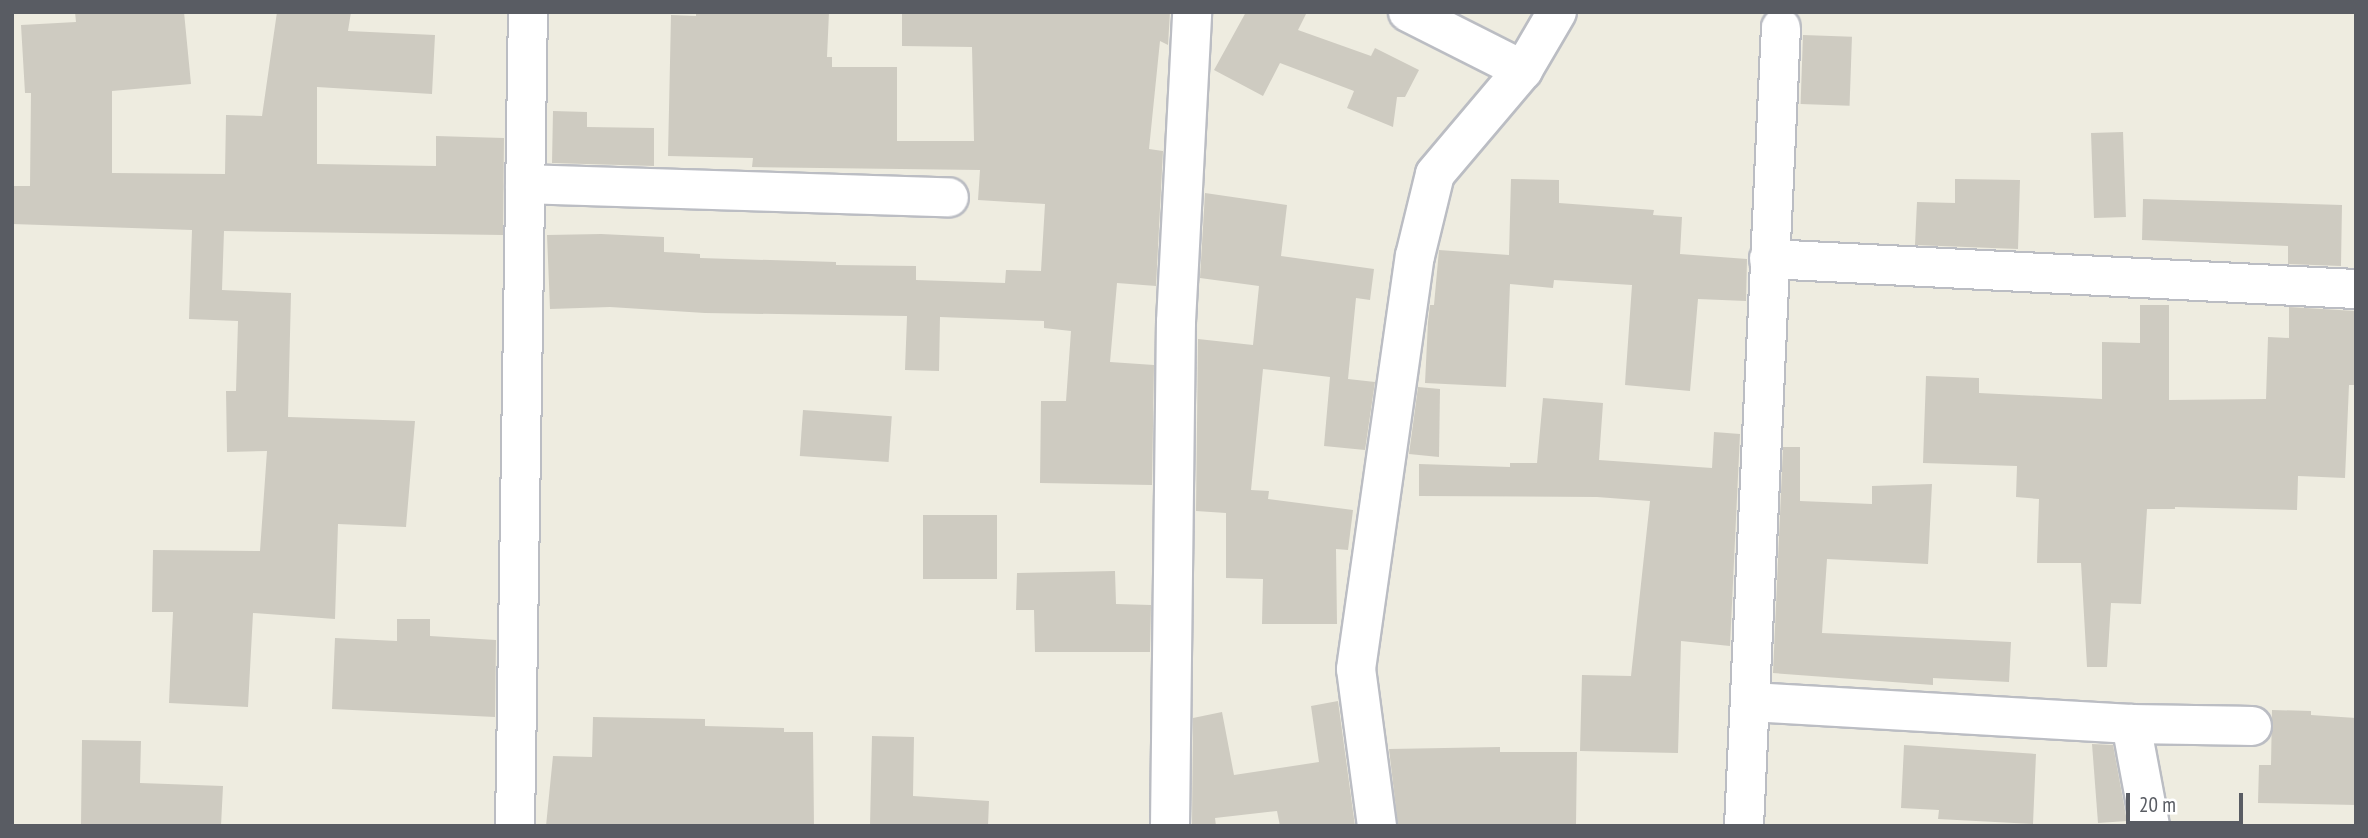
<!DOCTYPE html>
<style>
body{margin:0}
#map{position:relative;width:2368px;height:838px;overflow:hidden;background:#eeece0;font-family:"PT Sans Narrow",sans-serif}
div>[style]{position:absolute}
.building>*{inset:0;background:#cecbc1;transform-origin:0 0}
.roads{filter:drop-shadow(2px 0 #bbbdc3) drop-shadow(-2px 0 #bbbdc3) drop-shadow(0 2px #bbbdc3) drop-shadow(0 -2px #bbbdc3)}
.minor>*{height:38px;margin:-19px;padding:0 19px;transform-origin:19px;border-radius:19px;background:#fff}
span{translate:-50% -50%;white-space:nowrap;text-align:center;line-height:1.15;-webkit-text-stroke:7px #fff;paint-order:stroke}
.frame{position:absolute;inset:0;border:14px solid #595c63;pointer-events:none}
.scale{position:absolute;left:2126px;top:793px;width:117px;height:32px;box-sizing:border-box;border:4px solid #595c63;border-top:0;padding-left:9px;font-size:21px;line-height:24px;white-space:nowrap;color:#595c63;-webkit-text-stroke:5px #fff;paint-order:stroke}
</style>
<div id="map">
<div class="building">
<i style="clip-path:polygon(75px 12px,184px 12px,191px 84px,112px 91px,112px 173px,225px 174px,226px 115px,262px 116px,277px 12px,351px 12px,348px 31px,435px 35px,432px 94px,317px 87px,317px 164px,436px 166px,436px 136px,504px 138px,503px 235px,224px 231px,222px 290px,291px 293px,288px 417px,415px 421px,406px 527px,338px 524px,335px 619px,253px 613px,248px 707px,169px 703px,173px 612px,152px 612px,153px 550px,260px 551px,267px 451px,227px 452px,226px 391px,236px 391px,238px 321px,189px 319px,192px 230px,12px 224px,12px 186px,30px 186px,31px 93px,25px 93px,21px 25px,76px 22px)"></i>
<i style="clip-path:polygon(696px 12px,829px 12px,827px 57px,832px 57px,832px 67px,897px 67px,897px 141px,974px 141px,972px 47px,902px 46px,902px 12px,1170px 12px,1168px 45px,1160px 41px,1149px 149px,1163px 151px,1156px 286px,1117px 283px,1110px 362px,1154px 365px,1152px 485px,1040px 483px,1041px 401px,1066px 401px,1071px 331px,1044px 328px,1044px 321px,940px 317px,939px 371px,905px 370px,907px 316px,705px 313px,610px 307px,550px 309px,547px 235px,601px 234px,664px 237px,664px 252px,700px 254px,700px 258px,836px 262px,836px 265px,916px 266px,916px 280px,1005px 283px,1006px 270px,1041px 271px,1045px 204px,978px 200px,980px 170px,752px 167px,753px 158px,668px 156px,671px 15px,696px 16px)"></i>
<i style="clip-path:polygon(1246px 12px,1307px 12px,1298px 30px,1371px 56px,1375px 48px,1419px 70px,1405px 97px,1397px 97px,1393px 127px,1347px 108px,1354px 91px,1280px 63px,1263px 96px,1214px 70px)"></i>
<i style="left:1803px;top:35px;width:49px;height:69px;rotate:2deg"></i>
<i style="clip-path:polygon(553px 111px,587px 112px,587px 127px,654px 128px,654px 166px,552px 163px)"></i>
<i style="left:2123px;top:132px;width:85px;height:32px;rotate:88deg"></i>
<i style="clip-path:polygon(1511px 179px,1559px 180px,1559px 203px,1654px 210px,1653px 215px,1682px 217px,1680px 254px,1747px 259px,1746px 301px,1698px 299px,1690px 391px,1625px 385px,1632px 285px,1554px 280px,1553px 288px,1510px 284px,1506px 387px,1425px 383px,1428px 322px,1430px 305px,1434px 305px,1439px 250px,1509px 255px)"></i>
<i style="clip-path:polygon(1955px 179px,2020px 180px,2018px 249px,1915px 245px,1917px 202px,1955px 203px)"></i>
<i style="clip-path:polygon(1205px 193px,1287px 205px,1281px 256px,1374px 269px,1370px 300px,1356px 298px,1348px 379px,1375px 382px,1365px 450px,1324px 446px,1330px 377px,1263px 369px,1251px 490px,1269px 491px,1268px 499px,1353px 510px,1348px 550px,1336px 549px,1337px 624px,1262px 624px,1263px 579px,1226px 578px,1226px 513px,1196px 511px,1198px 339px,1253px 345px,1259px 286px,1200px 278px)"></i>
<i style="clip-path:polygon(2143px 199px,2342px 205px,2341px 266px,2288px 264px,2288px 246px,2142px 240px)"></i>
<i style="clip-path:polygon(2140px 305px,2169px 305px,2169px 400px,2266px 399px,2268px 337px,2289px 338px,2289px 307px,2356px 311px,2356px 385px,2349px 385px,2345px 478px,2298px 476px,2297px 510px,2175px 507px,2175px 509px,2147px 509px,2141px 604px,2111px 603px,2107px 667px,2087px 667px,2081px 563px,2037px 563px,2039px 499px,2016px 497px,2017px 466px,1923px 463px,1926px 376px,1979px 378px,1979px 393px,2102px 399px,2102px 342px,2140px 343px)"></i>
<i style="clip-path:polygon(1418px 387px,1440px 389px,1439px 457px,1409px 454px)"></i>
<i style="clip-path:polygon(1543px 398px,1603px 403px,1599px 460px,1712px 468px,1714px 432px,1740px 434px,1730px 646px,1681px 641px,1678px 753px,1580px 751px,1582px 675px,1631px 676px,1650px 501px,1597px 497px,1419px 496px,1419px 464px,1510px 467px,1510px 463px,1537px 463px)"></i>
<i style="left:803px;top:410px;width:89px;height:46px;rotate:4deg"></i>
<i style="clip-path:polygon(1783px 447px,1800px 447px,1800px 501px,1872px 504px,1872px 486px,1932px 484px,1928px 564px,1827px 559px,1822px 633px,2011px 642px,2009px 682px,1933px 678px,1933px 685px,1773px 673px)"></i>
<i style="left:923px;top:515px;width:74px;height:64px"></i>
<i style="clip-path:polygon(1115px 571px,1116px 604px,1151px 605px,1150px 652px,1035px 652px,1034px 610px,1016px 610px,1017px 573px)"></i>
<i style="clip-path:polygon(397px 619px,430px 619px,430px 636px,496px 640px,495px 717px,332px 709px,335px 638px,397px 641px)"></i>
<i style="clip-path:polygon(1338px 701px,1355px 826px,1280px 826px,1277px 811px,1215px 818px,1216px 826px,1192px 826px,1193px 718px,1222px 712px,1234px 775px,1319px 762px,1311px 706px)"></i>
<i style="clip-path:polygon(2272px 710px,2311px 711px,2311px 715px,2356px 718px,2356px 805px,2258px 803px,2259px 765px,2271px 765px)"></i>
<i style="clip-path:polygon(593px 717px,705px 719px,705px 726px,784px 728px,784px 732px,813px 732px,814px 826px,546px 826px,553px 756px,592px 757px)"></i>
<i style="clip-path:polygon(872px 736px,914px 737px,913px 796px,989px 801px,988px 826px,870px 826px)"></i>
<i style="clip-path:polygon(82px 740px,141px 741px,140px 783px,223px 786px,221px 826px,81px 826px)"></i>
<i style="clip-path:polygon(2092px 744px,2113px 745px,2127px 821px,2098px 823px)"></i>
<i style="clip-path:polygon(1904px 745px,2036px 754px,2033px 824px,1938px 819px,1939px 810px,1901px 808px)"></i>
<i style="clip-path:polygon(1500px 747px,1500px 752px,1577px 752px,1576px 826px,1398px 826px,1389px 749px)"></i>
</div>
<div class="roads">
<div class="minor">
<i style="left:1408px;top:12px;width:129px;rotate:26.8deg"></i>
<i style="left:525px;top:184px;width:424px;rotate:1.8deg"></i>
<i style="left:1769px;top:259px;width:588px;rotate:2.93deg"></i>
<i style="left:1751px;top:702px;width:381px;rotate:3.3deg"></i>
<i style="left:2131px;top:724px;width:121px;rotate:0.9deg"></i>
<i style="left:2131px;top:724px;width:104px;rotate:79.4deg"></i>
<i style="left:515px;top:826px;width:814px;rotate:-89.09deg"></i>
<i style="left:1170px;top:826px;width:504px;rotate:-89.32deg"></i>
<i style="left:1176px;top:322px;width:310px;rotate:-87deg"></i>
<i style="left:1377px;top:826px;width:158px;rotate:-97.6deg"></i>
<i style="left:1356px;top:669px;width:417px;rotate:-81.9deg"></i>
<i style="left:1415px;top:256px;width:84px;rotate:-76.3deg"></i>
<i style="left:1435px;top:174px;width:136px;rotate:-49.8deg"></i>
<i style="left:1523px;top:70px;width:67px;rotate:-59.6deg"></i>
<i style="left:1744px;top:826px;width:799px;rotate:-87.35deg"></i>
</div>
</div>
<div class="frame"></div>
<div class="scale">20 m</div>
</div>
